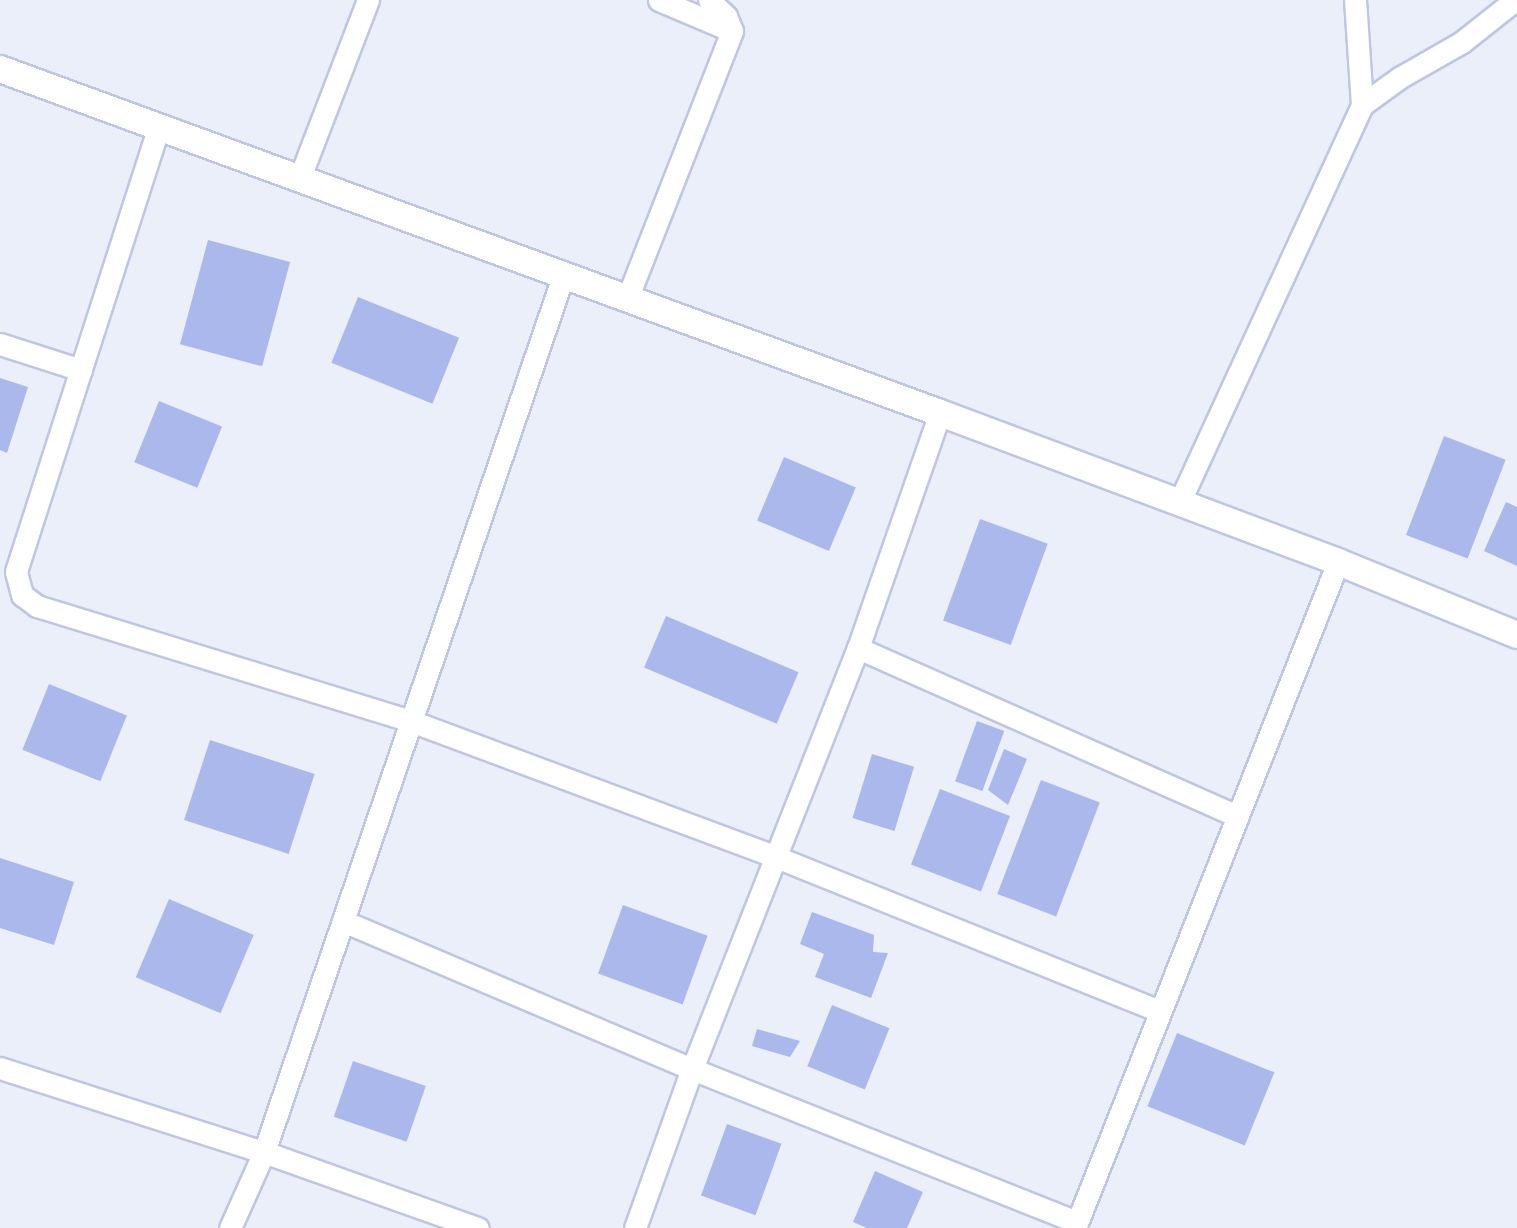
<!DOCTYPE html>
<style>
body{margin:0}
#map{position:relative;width:1517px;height:1228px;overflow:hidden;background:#ebeffa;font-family:Montserrat,sans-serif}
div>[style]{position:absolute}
.building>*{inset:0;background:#abb8ec;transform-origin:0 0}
.roads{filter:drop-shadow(2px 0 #bfc6e2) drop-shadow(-2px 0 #bfc6e2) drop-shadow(0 2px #bfc6e2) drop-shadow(0 -2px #bfc6e2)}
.minor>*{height:21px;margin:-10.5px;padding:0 10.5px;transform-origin:10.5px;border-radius:10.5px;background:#fff}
.tertiary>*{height:26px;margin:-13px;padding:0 13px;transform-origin:13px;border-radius:13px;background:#fff}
span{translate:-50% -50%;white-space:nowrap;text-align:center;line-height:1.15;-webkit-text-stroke:5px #fff;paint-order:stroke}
</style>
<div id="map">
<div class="building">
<i style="left:208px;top:240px;width:85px;height:108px;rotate:15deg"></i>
<i style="left:358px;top:297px;width:109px;height:71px;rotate:22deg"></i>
<i style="clip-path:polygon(0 378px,28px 387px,7px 453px,0 450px)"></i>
<i style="left:159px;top:401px;width:68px;height:66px;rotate:22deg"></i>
<i style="left:1444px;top:436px;width:66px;height:106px;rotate:21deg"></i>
<i style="left:784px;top:457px;width:78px;height:69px;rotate:23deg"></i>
<i style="clip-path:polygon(1506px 502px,1517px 507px,1517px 566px,1484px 551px)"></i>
<i style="left:980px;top:519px;width:72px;height:108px;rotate:20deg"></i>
<i style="left:666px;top:616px;width:144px;height:56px;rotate:23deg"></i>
<i style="left:49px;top:684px;width:84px;height:71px;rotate:22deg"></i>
<i style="left:977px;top:721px;width:29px;height:64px;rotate:20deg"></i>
<i style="left:210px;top:740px;width:110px;height:84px;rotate:18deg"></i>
<i style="clip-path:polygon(1004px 749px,1027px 759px,1008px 805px,988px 790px)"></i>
<i style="left:872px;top:754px;width:44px;height:67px;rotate:17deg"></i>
<i style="left:1041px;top:780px;width:63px;height:122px;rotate:21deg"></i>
<i style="left:940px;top:789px;width:75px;height:81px;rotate:21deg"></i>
<i style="clip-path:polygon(0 858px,74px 882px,54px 945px,0 928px)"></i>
<i style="left:169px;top:899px;width:92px;height:85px;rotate:23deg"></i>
<i style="left:623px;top:905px;width:90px;height:73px;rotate:20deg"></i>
<i style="clip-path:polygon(812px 912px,874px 935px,873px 952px,888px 953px,871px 998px,815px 977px,824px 954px,800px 944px)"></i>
<i style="left:832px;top:1005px;width:62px;height:66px;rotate:22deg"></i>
<i style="clip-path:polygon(757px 1029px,800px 1041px,790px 1057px,752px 1046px)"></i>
<i style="left:1177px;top:1033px;width:105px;height:79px;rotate:22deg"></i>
<i style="left:353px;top:1061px;width:77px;height:59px;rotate:19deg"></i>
<i style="left:727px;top:1124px;width:58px;height:76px;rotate:20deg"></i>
<i style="clip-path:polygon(875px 1171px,923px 1192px,907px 1228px,867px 1228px,853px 1222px)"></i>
</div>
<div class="roads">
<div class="minor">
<i style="left:659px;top:0;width:79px;rotate:23deg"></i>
<i style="left:1362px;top:105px;width:46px;rotate:-36.1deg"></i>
<i style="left:1399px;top:78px;width:73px;rotate:-29.7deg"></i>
<i style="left:1462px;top:42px;width:68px;rotate:-38.4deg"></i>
<i style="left:159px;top:126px;width:468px;rotate:107.8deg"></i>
<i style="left:16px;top:572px;width:24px;rotate:75deg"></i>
<i style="left:22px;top:595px;width:19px;rotate:36deg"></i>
<i style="left:37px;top:606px;width:391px;rotate:17.1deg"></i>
<i style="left:411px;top:721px;width:390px;rotate:20.4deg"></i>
<i style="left:776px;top:857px;width:414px;rotate:21.9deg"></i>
<i style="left:300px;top:177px;width:190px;rotate:-69deg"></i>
<i style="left:627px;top:299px;width:288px;rotate:-68.6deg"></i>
<i style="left:732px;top:31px;width:16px;rotate:-112deg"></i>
<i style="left:726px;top:16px;width:23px;rotate:-137deg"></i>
<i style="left:0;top:344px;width:85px;rotate:17.8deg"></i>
<i style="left:1179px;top:503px;width:438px;rotate:-65.3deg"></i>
<i style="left:1362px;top:105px;width:105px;rotate:-93.8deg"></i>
<i style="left:858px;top:648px;width:415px;rotate:23.9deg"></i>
<i style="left:343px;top:921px;width:379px;rotate:23deg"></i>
<i style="left:692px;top:1069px;width:414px;rotate:21.7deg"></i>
<i style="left:0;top:1068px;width:277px;rotate:17.7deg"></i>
<i style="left:264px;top:1152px;width:227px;rotate:19.6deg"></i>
<i style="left:230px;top:1228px;width:83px;rotate:-65.9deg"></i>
<i style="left:264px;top:1152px;width:926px;rotate:-71.15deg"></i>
<i style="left:635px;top:1228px;width:169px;rotate:-70.3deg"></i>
<i style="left:692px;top:1069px;width:453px;rotate:-68.5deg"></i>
<i style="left:858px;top:648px;width:249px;rotate:-70.8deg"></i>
<i style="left:1075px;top:1228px;width:716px;rotate:-68.45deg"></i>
</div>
<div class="tertiary">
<i style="left:0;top:69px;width:1001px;rotate:20.1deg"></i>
<i style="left:940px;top:413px;width:425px;rotate:20.5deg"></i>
<i style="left:1338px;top:562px;width:193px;rotate:22.2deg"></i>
</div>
</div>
</div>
